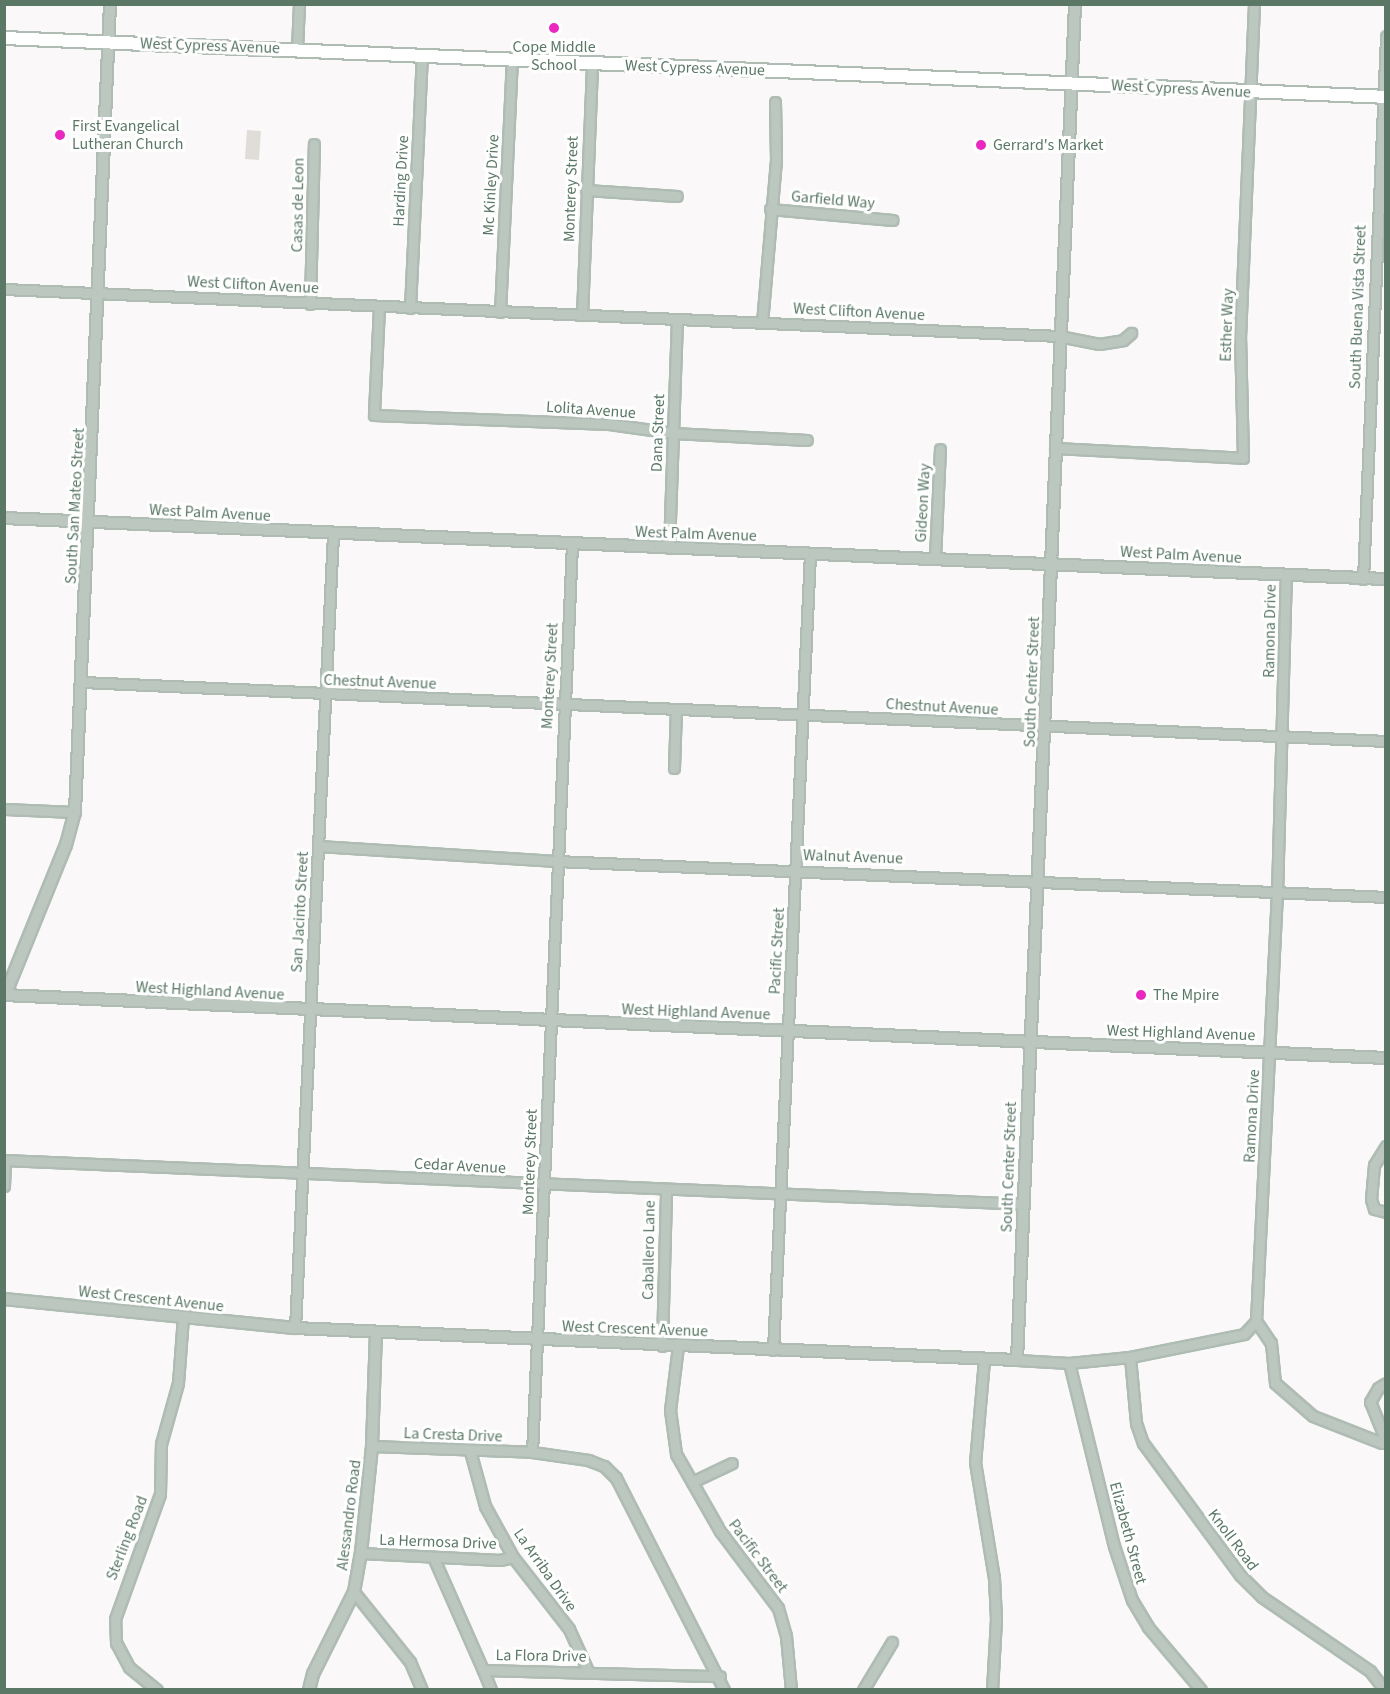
<!DOCTYPE html>
<style>
body{margin:0}
#map{position:relative;width:1390px;height:1694px;overflow:hidden;background:#faf8f8;font-family:"Source Sans 3",sans-serif}
div>[style]{position:absolute}
.green>*{inset:0;background:#e0dcd7;transform-origin:0 0}
.roads{filter:drop-shadow(2px 0 #aebcb4) drop-shadow(-2px 0 #aebcb4) drop-shadow(0 2px #aebcb4) drop-shadow(0 -2px #aebcb4)}
.minor>*{height:9px;margin:-4.5px;padding:0 4.5px;transform-origin:4.5px;border-radius:4.5px;background:#bcc7c0}
.tertiary>*{height:10px;margin:-5px;padding:0 5px;transform-origin:5px;border-radius:5px;background:#bcc7c0}
.secondary>*{height:12px;margin:-6px;padding:0 6px;transform-origin:6px;border-radius:6px;background:#fff}
.dots>*{width:16px;height:16px;translate:-50% -50%;box-sizing:border-box;border:3px solid #fff;border-radius:50%}
span{translate:-50% -50%;white-space:nowrap;text-align:center;line-height:1.15;-webkit-text-stroke:6px #fff;paint-order:stroke}
.street-label{font-size:16px;color:#5b7867}
.poi-label{font-size:16px;color:#5b7867}
.left{translate:0 -50%;text-align:left}
.frame{position:absolute;inset:0;border:6px solid #5b7867;pointer-events:none}
</style>
<div id="map">
<div class="green">
<i style="left:247px;top:130px;width:14px;height:29px;rotate:4deg"></i>
</div>
<div class="roads">
<div class="minor">
<i style="left:297px;top:48px;width:44px;rotate:-87.4deg"></i>
<i style="left:586px;top:190px;width:91px;rotate:3.8deg"></i>
<i style="left:770px;top:209px;width:123px;rotate:5.1deg"></i>
<i style="left:4px;top:289px;width:1056px;rotate:2.55deg"></i>
<i style="left:1059px;top:336px;width:41px;rotate:11.3deg"></i>
<i style="left:1099px;top:344px;width:24px;rotate:-9deg"></i>
<i style="left:1123px;top:340px;width:11px;rotate:-41deg"></i>
<i style="left:310px;top:304px;width:160px;rotate:-88.6deg"></i>
<i style="left:379px;top:307px;width:108px;rotate:92.7deg"></i>
<i style="left:374px;top:415px;width:235px;rotate:2.2deg"></i>
<i style="left:609px;top:424px;width:65px;rotate:8deg"></i>
<i style="left:673px;top:433px;width:134px;rotate:3deg"></i>
<i style="left:410px;top:308px;width:252px;rotate:-87.3deg"></i>
<i style="left:500px;top:312px;width:252px;rotate:-87.3deg"></i>
<i style="left:582px;top:315px;width:252px;rotate:-87.7deg"></i>
<i style="left:762px;top:323px;width:165px;rotate:-85.1deg"></i>
<i style="left:776px;top:159px;width:57px;rotate:-91deg"></i>
<i style="left:1055px;top:448px;width:188px;rotate:3deg"></i>
<i style="left:1243px;top:458px;width:120px;rotate:-91.4deg"></i>
<i style="left:1240px;top:338px;width:334px;rotate:-87.6deg"></i>
<i style="left:572px;top:544px;width:909px;rotate:92.52deg"></i>
<i style="left:532px;top:1452px;width:57px;rotate:8.1deg"></i>
<i style="left:588px;top:1460px;width:17px;rotate:21deg"></i>
<i style="left:604px;top:1466px;width:17px;rotate:45deg"></i>
<i style="left:616px;top:1478px;width:238px;rotate:63deg"></i>
<i style="left:669px;top:548px;width:229px;rotate:-88deg"></i>
<i style="left:935px;top:558px;width:109px;rotate:-87.4deg"></i>
<i style="left:1363px;top:579px;width:543px;rotate:-87.57deg"></i>
<i style="left:82px;top:682px;width:1305px;rotate:2.59deg"></i>
<i style="left:674px;top:768px;width:59px;rotate:-88.1deg"></i>
<i style="left:4px;top:809px;width:71px;rotate:2.4deg"></i>
<i style="left:319px;top:846px;width:237px;rotate:3.6deg"></i>
<i style="left:556px;top:861px;width:831px;rotate:2.48deg"></i>
<i style="left:1386px;top:1146px;width:22px;rotate:122deg"></i>
<i style="left:1374px;top:1165px;width:34px;rotate:95deg"></i>
<i style="left:1371px;top:1199px;width:10px;rotate:73deg"></i>
<i style="left:1374px;top:1209px;width:12px;rotate:14deg"></i>
<i style="left:4px;top:1160px;width:1019px;rotate:2.47deg"></i>
<i style="left:4px;top:1186px;width:26px;rotate:-88deg"></i>
<i style="left:1256px;top:1321px;width:27px;rotate:56deg"></i>
<i style="left:1271px;top:1343px;width:40px;rotate:84.3deg"></i>
<i style="left:1275px;top:1383px;width:50px;rotate:41deg"></i>
<i style="left:1313px;top:1416px;width:74px;rotate:21.4deg"></i>
<i style="left:1382px;top:1443px;width:7px;rotate:-74deg"></i>
<i style="left:1384px;top:1436px;width:37px;rotate:-112deg"></i>
<i style="left:1370px;top:1402px;width:16px;rotate:-60deg"></i>
<i style="left:1378px;top:1388px;width:9px;rotate:-32deg"></i>
<i style="left:295px;top:1328px;width:796px;rotate:-87.26deg"></i>
<i style="left:662px;top:1346px;width:156px;rotate:-88.5deg"></i>
<i style="left:678px;top:1346px;width:64px;rotate:97.1deg"></i>
<i style="left:670px;top:1410px;width:44px;rotate:82.2deg"></i>
<i style="left:676px;top:1454px;width:89px;rotate:60.3deg"></i>
<i style="left:720px;top:1531px;width:96px;rotate:53deg"></i>
<i style="left:778px;top:1608px;width:29px;rotate:74deg"></i>
<i style="left:786px;top:1636px;width:54px;rotate:84.7deg"></i>
<i style="left:773px;top:1350px;width:797px;rotate:-87.34deg"></i>
<i style="left:1130px;top:1357px;width:66px;rotate:84.8deg"></i>
<i style="left:1136px;top:1423px;width:21px;rotate:71deg"></i>
<i style="left:1143px;top:1443px;width:164px;rotate:53.7deg"></i>
<i style="left:1240px;top:1575px;width:31px;rotate:45deg"></i>
<i style="left:1262px;top:1597px;width:131px;rotate:34.4deg"></i>
<i style="left:1370px;top:1671px;width:24px;rotate:52deg"></i>
<i style="left:984px;top:1360px;width:102px;rotate:95deg"></i>
<i style="left:975px;top:1462px;width:118px;rotate:80.7deg"></i>
<i style="left:994px;top:1578px;width:41px;rotate:87.2deg"></i>
<i style="left:996px;top:1619px;width:71px;rotate:93.2deg"></i>
<i style="left:1017px;top:1360px;width:52px;rotate:3.3deg"></i>
<i style="left:1069px;top:1363px;width:61px;rotate:-5.6deg"></i>
<i style="left:1130px;top:1357px;width:116px;rotate:-11.4deg"></i>
<i style="left:1244px;top:1334px;width:18px;rotate:-47deg"></i>
<i style="left:1256px;top:1321px;width:428px;rotate:-87.2deg"></i>
<i style="left:1277px;top:894px;width:318px;rotate:-88.4deg"></i>
<i style="left:1069px;top:1363px;width:188px;rotate:76.2deg"></i>
<i style="left:1114px;top:1546px;width:57px;rotate:71.6deg"></i>
<i style="left:1132px;top:1600px;width:31px;rotate:59deg"></i>
<i style="left:1148px;top:1627px;width:82px;rotate:49.9deg"></i>
<i style="left:372px;top:1446px;width:160px;rotate:2.1deg"></i>
<i style="left:470px;top:1451px;width:57px;rotate:74.7deg"></i>
<i style="left:485px;top:1506px;width:58px;rotate:61.2deg"></i>
<i style="left:513px;top:1557px;width:91px;rotate:52.1deg"></i>
<i style="left:569px;top:1629px;width:46px;rotate:65.7deg"></i>
<i style="left:692px;top:1482px;width:44px;rotate:-25.4deg"></i>
<i style="left:361px;top:1553px;width:139px;rotate:2.9deg"></i>
<i style="left:500px;top:1560px;width:13px;rotate:-13deg"></i>
<i style="left:434px;top:1559px;width:121px;rotate:66.2deg"></i>
<i style="left:483px;top:1670px;width:237px;rotate:1.5deg"></i>
<i style="left:354px;top:1592px;width:90px;rotate:51.3deg"></i>
<i style="left:410px;top:1662px;width:30px;rotate:67deg"></i>
<i style="left:483px;top:1670px;width:22px;rotate:68deg"></i>
<i style="left:157px;top:1690px;width:36px;rotate:-141deg"></i>
<i style="left:129px;top:1667px;width:27px;rotate:-118deg"></i>
<i style="left:116px;top:1643px;width:24px;rotate:-92deg"></i>
<i style="left:115px;top:1619px;width:133px;rotate:-70.2deg"></i>
<i style="left:160px;top:1494px;width:50px;rotate:-88.9deg"></i>
<i style="left:161px;top:1444px;width:63px;rotate:-74.4deg"></i>
<i style="left:178px;top:1383px;width:66px;rotate:-85.7deg"></i>
<i style="left:863px;top:1690px;width:56px;rotate:-58.9deg"></i>
</div>
<div class="tertiary">
<i style="left:4px;top:518px;width:1383px;rotate:2.53deg"></i>
<i style="left:4px;top:995px;width:1383px;rotate:2.61deg"></i>
<i style="left:5px;top:995px;width:162px;rotate:-67.9deg"></i>
<i style="left:66px;top:845px;width:34px;rotate:-75deg"></i>
<i style="left:75px;top:812px;width:809px;rotate:-87.52deg"></i>
<i style="left:4px;top:1299px;width:292px;rotate:5.7deg"></i>
<i style="left:295px;top:1328px;width:723px;rotate:2.54deg"></i>
<i style="left:1017px;top:1360px;width:1357px;rotate:-87.55deg"></i>
<i style="left:309px;top:1690px;width:16px;rotate:-76deg"></i>
<i style="left:313px;top:1674px;width:92px;rotate:-63.4deg"></i>
<i style="left:354px;top:1592px;width:40px;rotate:-80deg"></i>
<i style="left:361px;top:1553px;width:108px;rotate:-84.1deg"></i>
<i style="left:372px;top:1446px;width:113px;rotate:-88deg"></i>
</div>
<div class="secondary">
<i style="left:4px;top:38px;width:1383px;rotate:2.44deg"></i>
</div>
</div>
<div class="dots">
<i style="left:554px;top:28px;background:#ea28c1"></i>
<i style="left:60px;top:135px;background:#ea28c1"></i>
<i style="left:981px;top:145px;background:#ea28c1"></i>
<i style="left:1141px;top:995px;background:#ea28c1"></i>
</div>
<div class="street-label">
<span style="left:210px;top:46px;rotate:2deg">West Cypress Avenue</span>
<span style="left:695px;top:68px;rotate:2deg">West Cypress Avenue</span>
<span style="left:1181px;top:89px;rotate:3deg">West Cypress Avenue</span>
<span style="left:401px;top:181px;rotate:-87deg">Harding Drive</span>
<span style="left:491px;top:185px;rotate:-87deg">Mc Kinley Drive</span>
<span style="left:571px;top:189px;rotate:-88deg">Monterey Street</span>
<span style="left:833px;top:200px;rotate:5deg">Garfield Way</span>
<span style="left:298px;top:205px;rotate:-89deg">Casas de Leon</span>
<span style="left:253px;top:285px;rotate:3deg">West Clifton Avenue</span>
<span style="left:1358px;top:307px;rotate:-88deg">South Buena Vista Street</span>
<span style="left:859px;top:312px;rotate:3deg">West Clifton Avenue</span>
<span style="left:1227px;top:325px;rotate:-88deg">Esther Way</span>
<span style="left:591px;top:410px;rotate:4deg">Lolita Avenue</span>
<span style="left:658px;top:433px;rotate:-88deg">Dana Street</span>
<span style="left:923px;top:503px;rotate:-87deg">Gideon Way</span>
<span style="left:75px;top:506px;rotate:-87deg">South San Mateo Street</span>
<span style="left:210px;top:513px;rotate:3deg">West Palm Avenue</span>
<span style="left:696px;top:534px;rotate:2deg">West Palm Avenue</span>
<span style="left:1181px;top:555px;rotate:3deg">West Palm Avenue</span>
<span style="left:1270px;top:631px;rotate:-89deg">Ramona Drive</span>
<span style="left:550px;top:676px;rotate:-87deg">Monterey Street</span>
<span style="left:380px;top:682px;rotate:2deg">Chestnut Avenue</span>
<span style="left:1032px;top:682px;rotate:-88deg">South Center Street</span>
<span style="left:942px;top:707px;rotate:3deg">Chestnut Avenue</span>
<span style="left:853px;top:857px;rotate:2deg">Walnut Avenue</span>
<span style="left:300px;top:912px;rotate:-87deg">San Jacinto Street</span>
<span style="left:777px;top:951px;rotate:-87deg">Pacific Street</span>
<span style="left:210px;top:991px;rotate:3deg">West Highland Avenue</span>
<span style="left:696px;top:1012px;rotate:2deg">West Highland Avenue</span>
<span style="left:1181px;top:1033px;rotate:2deg">West Highland Avenue</span>
<span style="left:1252px;top:1116px;rotate:-87deg">Ramona Drive</span>
<span style="left:530px;top:1162px;rotate:-88deg">Monterey Street</span>
<span style="left:460px;top:1166px;rotate:3deg">Cedar Avenue</span>
<span style="left:1009px;top:1167px;rotate:-88deg">South Center Street</span>
<span style="left:649px;top:1250px;rotate:-89deg">Caballero Lane</span>
<span style="left:151px;top:1299px;rotate:6deg">West Crescent Avenue</span>
<span style="left:635px;top:1329px;rotate:2deg">West Crescent Avenue</span>
<span style="left:453px;top:1435px;rotate:2deg">La Cresta Drive</span>
<span style="left:349px;top:1515px;rotate:-83deg">Alessandro Road</span>
<span style="left:1128px;top:1533px;rotate:75deg">Elizabeth Street</span>
<span style="left:127px;top:1538px;rotate:-69deg">Sterling Road</span>
<span style="left:1233px;top:1540px;rotate:53deg">Knoll Road</span>
<span style="left:438px;top:1542px;rotate:2deg">La Hermosa Drive</span>
<span style="left:758px;top:1556px;rotate:53deg">Pacific Street</span>
<span style="left:545px;top:1570px;rotate:55deg">La Arriba Drive</span>
<span style="left:541px;top:1656px;rotate:1deg">La Flora Drive</span>
</div>
<div class="poi-label">
<span style="left:554px;top:56px">Cope Middle<br>School</span>
<span class="left" style="left:72px;top:135px">First Evangelical<br>Lutheran Church</span>
<span class="left" style="left:993px;top:145px">Gerrard's Market</span>
<span class="left" style="left:1153px;top:995px">The Mpire</span>
</div>
<div class="frame"></div>
</div>
